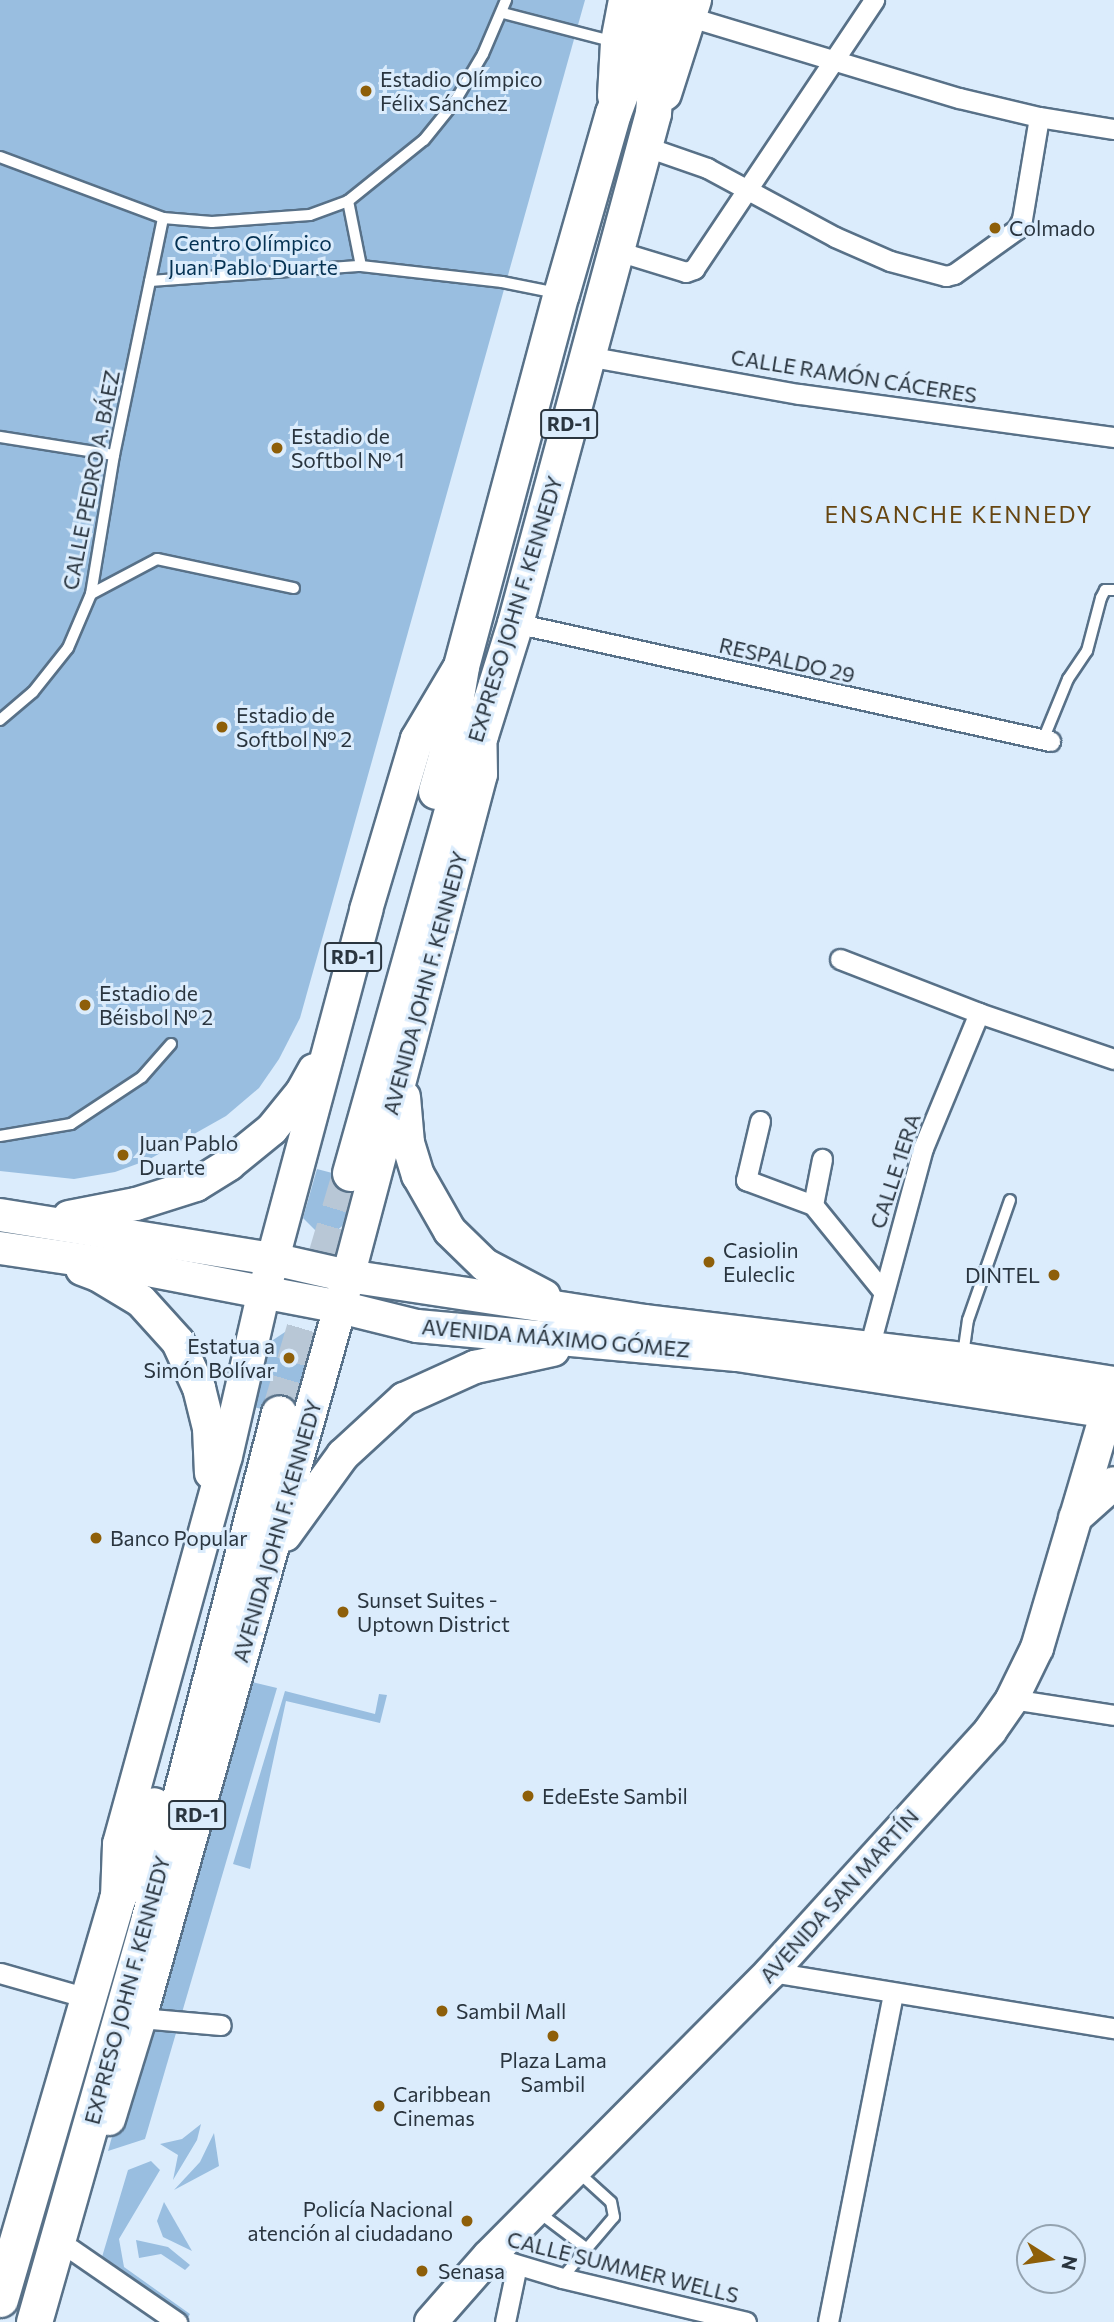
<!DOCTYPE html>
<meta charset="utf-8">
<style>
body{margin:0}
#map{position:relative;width:1114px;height:2322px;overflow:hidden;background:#dbecfc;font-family:Commissioner,sans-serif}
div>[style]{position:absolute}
.green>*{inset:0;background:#99bee0}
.highway-tunnel>*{height:35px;margin-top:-17.5px;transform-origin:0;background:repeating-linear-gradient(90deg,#b8c7d6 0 35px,transparent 0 53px)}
.roads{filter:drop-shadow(2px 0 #587188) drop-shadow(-2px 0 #587188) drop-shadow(0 2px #587188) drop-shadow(0 -2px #587188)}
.lane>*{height:10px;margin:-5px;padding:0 5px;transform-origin:5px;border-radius:5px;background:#fff}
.street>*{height:19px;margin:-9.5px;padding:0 9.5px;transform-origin:9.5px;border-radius:9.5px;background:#fff}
.primary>*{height:32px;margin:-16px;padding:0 16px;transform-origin:16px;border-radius:16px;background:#fff}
.highway>*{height:35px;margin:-17.5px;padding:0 17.5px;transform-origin:17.5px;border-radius:17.5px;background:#fff}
.dots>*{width:19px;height:19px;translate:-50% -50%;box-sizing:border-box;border:4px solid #dbecfc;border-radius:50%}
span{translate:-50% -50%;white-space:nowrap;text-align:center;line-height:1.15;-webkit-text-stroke:6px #dbecfc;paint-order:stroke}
.shield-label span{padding:2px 5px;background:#dbecfc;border:2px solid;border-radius:5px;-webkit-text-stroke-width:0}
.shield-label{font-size:19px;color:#2a353f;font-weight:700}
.poi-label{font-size:21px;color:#2a353f}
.left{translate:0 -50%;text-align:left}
.right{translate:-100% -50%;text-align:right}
.park-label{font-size:21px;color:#053253}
.street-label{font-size:21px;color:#2a353f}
.neighbourhood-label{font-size:23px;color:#674611;letter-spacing:2px}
.north{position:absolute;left:1016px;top:2224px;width:70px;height:70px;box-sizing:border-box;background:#dbecfc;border:2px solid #94a3b0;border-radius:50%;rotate:102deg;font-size:19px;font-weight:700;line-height:28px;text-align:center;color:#2a353f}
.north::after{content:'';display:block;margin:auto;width:24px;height:32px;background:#8e5f09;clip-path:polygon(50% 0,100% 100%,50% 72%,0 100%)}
</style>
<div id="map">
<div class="green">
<i style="clip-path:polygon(0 0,585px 0,300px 1018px,279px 1059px,259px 1088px,226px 1116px,148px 1160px,115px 1172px,74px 1179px,0 1171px)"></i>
<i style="clip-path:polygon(317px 1169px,359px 1180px,348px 1221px,334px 1233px,315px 1230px,303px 1218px)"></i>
<i style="clip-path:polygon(297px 1330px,311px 1336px,319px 1347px,299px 1417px,253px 1407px,270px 1342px,285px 1332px)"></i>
<i style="clip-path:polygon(240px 1679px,277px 1688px,145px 2139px,108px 2151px)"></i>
<i style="clip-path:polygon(285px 1691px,375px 1714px,379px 1694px,387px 1695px,380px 1723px,286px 1701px,250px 1869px,233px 1864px)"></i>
<i style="clip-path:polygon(201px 2124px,197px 2140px,173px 2180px,178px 2155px,160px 2144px,182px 2139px)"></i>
<i style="clip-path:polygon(214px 2133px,219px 2166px,174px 2190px,200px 2162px)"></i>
<i style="clip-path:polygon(151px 2161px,160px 2170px,119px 2239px,124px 2267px,190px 2314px,186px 2321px,102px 2257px,128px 2170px)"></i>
<i style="clip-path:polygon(164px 2202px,192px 2251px,163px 2237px,157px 2221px)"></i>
<i style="clip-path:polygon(136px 2240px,168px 2247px,190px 2265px,185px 2270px,161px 2254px,139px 2258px)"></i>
</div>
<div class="highway-tunnel">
<i style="left:279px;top:1413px;width:250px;rotate:-73.5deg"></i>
</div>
<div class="roads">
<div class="lane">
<i style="left:503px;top:13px;width:116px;rotate:14.5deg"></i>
<i style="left:0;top:157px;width:174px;rotate:20.5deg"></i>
<i style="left:163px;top:218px;width:49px;rotate:4.7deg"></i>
<i style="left:212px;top:222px;width:98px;rotate:-4.1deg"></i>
<i style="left:310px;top:215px;width:40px;rotate:-20.2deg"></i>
<i style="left:348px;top:201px;width:97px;rotate:-38.8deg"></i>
<i style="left:424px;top:140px;width:48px;rotate:-51deg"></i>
<i style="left:454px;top:103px;width:57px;rotate:-59.4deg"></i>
<i style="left:483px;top:54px;width:59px;rotate:-66.9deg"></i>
<i style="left:348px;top:201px;width:66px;rotate:78.7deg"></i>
<i style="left:150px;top:281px;width:212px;rotate:-4.1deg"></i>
<i style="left:361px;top:266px;width:142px;rotate:6.5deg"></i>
<i style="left:502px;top:282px;width:56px;rotate:11.3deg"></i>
<i style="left:0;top:437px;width:115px;rotate:9deg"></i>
<i style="left:91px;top:594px;width:75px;rotate:-27.9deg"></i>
<i style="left:157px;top:559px;width:140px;rotate:12deg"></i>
<i style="left:0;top:720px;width:43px;rotate:-40.3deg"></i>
<i style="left:33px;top:692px;width:56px;rotate:-51.5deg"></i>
<i style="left:68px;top:648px;width:59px;rotate:-66.9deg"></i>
<i style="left:91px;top:594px;width:141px;rotate:-80.6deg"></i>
<i style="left:114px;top:455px;width:242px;rotate:-78.3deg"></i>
<i style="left:1043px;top:740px;width:66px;rotate:-67.7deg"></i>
<i style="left:1068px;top:679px;width:34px;rotate:-56deg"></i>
<i style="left:1087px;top:651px;width:55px;rotate:-75.2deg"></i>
<i style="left:1101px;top:598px;width:9px;rotate:-63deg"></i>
<i style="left:1105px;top:590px;width:9px"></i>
<i style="left:0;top:1136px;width:72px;rotate:-9.6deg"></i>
<i style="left:71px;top:1124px;width:85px;rotate:-33.5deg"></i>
<i style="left:142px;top:1077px;width:44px;rotate:-48.7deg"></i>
<i style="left:963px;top:1355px;width:35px;rotate:-82deg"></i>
<i style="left:968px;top:1320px;width:127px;rotate:-70.7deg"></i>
<i style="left:537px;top:2211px;width:63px;rotate:37.2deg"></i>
<i style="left:562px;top:2278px;width:80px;rotate:-49.6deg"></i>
<i style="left:614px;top:2217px;width:15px;rotate:-101deg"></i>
<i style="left:611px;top:2202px;width:43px;rotate:-137.8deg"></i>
</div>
<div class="street">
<i style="left:690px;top:17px;width:281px;rotate:16.8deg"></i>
<i style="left:959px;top:98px;width:82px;rotate:13.4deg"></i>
<i style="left:1039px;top:117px;width:76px;rotate:9.1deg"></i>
<i style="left:644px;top:146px;width:67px;rotate:19.2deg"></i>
<i style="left:707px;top:168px;width:145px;rotate:28.3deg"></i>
<i style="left:835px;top:237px;width:60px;rotate:23.6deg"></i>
<i style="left:890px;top:261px;width:58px;rotate:15deg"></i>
<i style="left:946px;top:276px;width:8px;rotate:-14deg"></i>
<i style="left:954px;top:274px;width:77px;rotate:-35.5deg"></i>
<i style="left:1017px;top:229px;width:11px;rotate:-63deg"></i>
<i style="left:1022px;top:219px;width:103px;rotate:-80.5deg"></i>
<i style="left:614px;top:250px;width:75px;rotate:17deg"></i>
<i style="left:686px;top:272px;width:9px;rotate:-21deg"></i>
<i style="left:694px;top:269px;width:324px;rotate:-56.2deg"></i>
<i style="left:587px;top:356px;width:215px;rotate:10.2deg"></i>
<i style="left:799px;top:394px;width:318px;rotate:7.8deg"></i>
<i style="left:515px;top:623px;width:548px;rotate:12.44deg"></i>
<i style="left:840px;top:959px;width:149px;rotate:21.2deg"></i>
<i style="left:979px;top:1013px;width:143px;rotate:18.8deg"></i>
<i style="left:760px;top:1121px;width:61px;rotate:103.3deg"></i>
<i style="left:746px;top:1180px;width:72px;rotate:20.5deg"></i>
<i style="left:813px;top:1205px;width:111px;rotate:50.9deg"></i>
<i style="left:813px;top:1205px;width:47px;rotate:-78.9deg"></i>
<i style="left:869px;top:1348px;width:207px;rotate:-74.9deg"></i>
<i style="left:923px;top:1148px;width:146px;rotate:-67.5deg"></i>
<i style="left:1012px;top:1699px;width:103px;rotate:8.9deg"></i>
<i style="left:771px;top:1972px;width:348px;rotate:9.3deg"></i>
<i style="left:0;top:1973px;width:95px;rotate:15.9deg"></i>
<i style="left:140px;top:2018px;width:81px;rotate:4.9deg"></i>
<i style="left:71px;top:2249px;width:129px;rotate:34.6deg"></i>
<i style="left:489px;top:2256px;width:76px;rotate:16.8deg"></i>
<i style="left:562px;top:2278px;width:189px;rotate:13.4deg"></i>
<i style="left:505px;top:2322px;width:58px;rotate:-78.1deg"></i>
<i style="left:828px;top:2322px;width:335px;rotate:-78.8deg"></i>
</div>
<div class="primary">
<i style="left:665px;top:94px;width:99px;rotate:-72.3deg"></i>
<i style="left:614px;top:96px;width:54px;rotate:-86.8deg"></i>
<i style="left:617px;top:42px;width:43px;rotate:-79.2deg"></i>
<i style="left:404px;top:1097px;width:46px;rotate:85deg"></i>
<i style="left:408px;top:1143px;width:34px;rotate:73deg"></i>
<i style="left:418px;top:1175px;width:64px;rotate:60.3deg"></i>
<i style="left:450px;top:1231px;width:49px;rotate:44.2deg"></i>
<i style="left:485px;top:1265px;width:67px;rotate:27.7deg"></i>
<i style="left:0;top:1215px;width:277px;rotate:9.2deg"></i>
<i style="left:273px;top:1259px;width:77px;rotate:12.8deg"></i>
<i style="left:348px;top:1276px;width:299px;rotate:8.6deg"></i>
<i style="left:644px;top:1321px;width:321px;rotate:6.8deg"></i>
<i style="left:963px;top:1359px;width:153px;rotate:9deg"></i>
<i style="left:69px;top:1217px;width:68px;rotate:-11deg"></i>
<i style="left:136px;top:1204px;width:63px;rotate:-17.6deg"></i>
<i style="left:196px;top:1185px;width:39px;rotate:-32deg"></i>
<i style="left:229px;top:1164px;width:55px;rotate:-39.1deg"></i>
<i style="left:272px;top:1129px;width:48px;rotate:-51deg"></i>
<i style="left:302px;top:1092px;width:25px;rotate:-61deg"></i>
<i style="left:0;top:1248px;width:145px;rotate:8.4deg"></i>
<i style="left:143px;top:1269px;width:201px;rotate:10.9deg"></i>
<i style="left:340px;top:1307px;width:79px;rotate:13.9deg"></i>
<i style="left:417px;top:1326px;width:321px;rotate:5.2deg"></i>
<i style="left:737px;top:1355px;width:381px;rotate:8.7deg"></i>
<i style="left:82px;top:1269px;width:17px;rotate:21deg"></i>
<i style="left:98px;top:1275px;width:50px;rotate:31.2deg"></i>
<i style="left:141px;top:1301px;width:55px;rotate:47.9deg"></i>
<i style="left:178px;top:1342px;width:51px;rotate:65.5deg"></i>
<i style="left:199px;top:1388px;width:41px;rotate:76deg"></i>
<i style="left:209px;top:1428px;width:45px;rotate:87.5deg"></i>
<i style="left:1075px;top:1518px;width:52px;rotate:-41.9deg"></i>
<i style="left:285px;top:1535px;width:99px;rotate:-54.1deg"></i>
<i style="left:343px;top:1455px;width:83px;rotate:-42.6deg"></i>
<i style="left:404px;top:1399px;width:78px;rotate:-24.3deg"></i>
<i style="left:475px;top:1367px;width:80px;rotate:-12.3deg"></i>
<i style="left:117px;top:1897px;width:53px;rotate:-87.8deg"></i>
<i style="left:119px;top:1844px;width:402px;rotate:-74.6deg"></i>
<i style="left:226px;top:1456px;width:168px;rotate:-77deg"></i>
<i style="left:264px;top:1292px;width:395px;rotate:-75deg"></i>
<i style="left:366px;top:910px;width:178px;rotate:-73.4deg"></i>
<i style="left:417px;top:739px;width:80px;rotate:-59.3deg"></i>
<i style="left:109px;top:2119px;width:106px;rotate:-72.9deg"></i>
<i style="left:140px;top:2018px;width:739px;rotate:-74.29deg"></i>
<i style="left:340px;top:1307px;width:551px;rotate:-75.18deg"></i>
<i style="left:481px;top:774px;width:39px;rotate:-91deg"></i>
<i style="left:431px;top:2322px;width:88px;rotate:-48.7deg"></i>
<i style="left:489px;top:2256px;width:400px;rotate:-45.2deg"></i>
<i style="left:771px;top:1972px;width:326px;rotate:-47.7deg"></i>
<i style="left:990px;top:1731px;width:39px;rotate:-55deg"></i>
<i style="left:1012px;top:1699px;width:57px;rotate:-63.9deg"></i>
<i style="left:1037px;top:1648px;width:271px;rotate:-73.5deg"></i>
</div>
<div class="highway">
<i style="left:436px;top:791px;width:36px;rotate:-74deg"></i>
<i style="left:446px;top:756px;width:91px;rotate:-80.5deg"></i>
<i style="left:461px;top:666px;width:385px;rotate:-75deg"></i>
<i style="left:561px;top:294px;width:188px;rotate:-74deg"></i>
<i style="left:613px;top:113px;width:83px;rotate:-69.6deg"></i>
<i style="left:642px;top:35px;width:31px;rotate:-75deg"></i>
<i style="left:350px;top:1173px;width:418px;rotate:-74.3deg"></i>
<i style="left:463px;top:771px;width:40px;rotate:-65deg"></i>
<i style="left:480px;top:735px;width:117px;rotate:-72.6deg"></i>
<i style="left:515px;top:623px;width:528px;rotate:-74.86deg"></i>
<i style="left:653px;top:113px;width:41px;rotate:-85.8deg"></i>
<i style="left:656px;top:72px;width:74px;rotate:-75.2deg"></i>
<i style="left:0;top:2299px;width:417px;rotate:-73.7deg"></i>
<i style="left:117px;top:1899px;width:63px;rotate:-64.7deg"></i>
<i style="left:144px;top:1842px;width:38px;rotate:-75deg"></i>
<i style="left:34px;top:2322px;width:420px;rotate:-74.1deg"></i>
<i style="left:149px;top:1918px;width:521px;rotate:-75.56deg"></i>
</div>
</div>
<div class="dots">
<i style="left:366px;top:91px;background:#8e5f09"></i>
<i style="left:995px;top:228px;background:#8e5f09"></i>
<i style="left:277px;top:448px;background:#8e5f09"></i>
<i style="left:222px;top:727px;background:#8e5f09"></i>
<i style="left:85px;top:1005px;background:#8e5f09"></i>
<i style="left:123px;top:1155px;background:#8e5f09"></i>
<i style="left:709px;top:1262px;background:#8e5f09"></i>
<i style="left:1054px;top:1275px;background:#8e5f09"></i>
<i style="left:289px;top:1358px;background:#8e5f09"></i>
<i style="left:96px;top:1538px;background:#8e5f09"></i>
<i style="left:343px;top:1612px;background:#8e5f09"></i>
<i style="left:528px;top:1796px;background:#8e5f09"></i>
<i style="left:442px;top:2011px;background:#8e5f09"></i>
<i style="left:553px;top:2036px;background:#8e5f09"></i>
<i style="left:379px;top:2106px;background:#8e5f09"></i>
<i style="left:467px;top:2221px;background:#8e5f09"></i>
<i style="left:422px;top:2271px;background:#8e5f09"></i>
</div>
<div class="shield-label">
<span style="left:569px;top:424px">RD-1</span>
<span style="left:353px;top:957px">RD-1</span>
<span style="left:197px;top:1815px">RD-1</span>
</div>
<div class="poi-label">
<span class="left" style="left:380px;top:91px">Estadio Olímpico<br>Félix Sánchez</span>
<span class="left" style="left:1009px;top:228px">Colmado</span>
<span class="left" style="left:291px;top:448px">Estadio de<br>Softbol Nº 1</span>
<span class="left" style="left:236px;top:727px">Estadio de<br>Softbol Nº 2</span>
<span class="left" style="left:99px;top:1005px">Estadio de<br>Béisbol Nº 2</span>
<span class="left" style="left:139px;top:1155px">Juan Pablo<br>Duarte</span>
<span class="left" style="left:723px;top:1262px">Casiolin<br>Euleclic</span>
<span class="right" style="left:1040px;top:1275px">DINTEL</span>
<span class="right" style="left:275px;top:1358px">Estatua a<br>Simón Bolívar</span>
<span class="left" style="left:110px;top:1538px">Banco Popular</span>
<span class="left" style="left:357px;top:1612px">Sunset Suites -<br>Uptown District</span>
<span class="left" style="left:542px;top:1796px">EdeEste Sambil</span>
<span class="left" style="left:456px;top:2011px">Sambil Mall</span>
<span style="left:553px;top:2072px">Plaza Lama<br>Sambil</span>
<span class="left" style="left:393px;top:2106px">Caribbean<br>Cinemas</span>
<span class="right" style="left:453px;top:2221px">Policía Nacional<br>atención al ciudadano</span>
<span class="left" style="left:438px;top:2271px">Senasa</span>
</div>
<div class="park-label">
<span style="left:253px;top:255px">Centro Olímpico<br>Juan Pablo Duarte</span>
</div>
<div class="street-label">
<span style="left:854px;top:376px;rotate:9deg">CALLE RAMÓN CÁCERES</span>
<span style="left:91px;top:480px;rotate:-79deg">CALLE PEDRO A. BÁEZ</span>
<span style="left:515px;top:609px;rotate:-73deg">EXPRESO JOHN F. KENNEDY</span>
<span style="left:787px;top:660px;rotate:13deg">RESPALDO 29</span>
<span style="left:425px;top:983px;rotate:-75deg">AVENIDA JOHN F. KENNEDY</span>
<span style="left:895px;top:1171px;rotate:-72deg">CALLE 1ERA</span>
<span style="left:556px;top:1338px;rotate:5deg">AVENIDA MÁXIMO GÓMEZ</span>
<span style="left:277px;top:1531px;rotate:-74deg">AVENIDA JOHN F. KENNEDY</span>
<span style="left:839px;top:1896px;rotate:-48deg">AVENIDA SAN MARTÍN</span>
<span style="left:127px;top:1990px;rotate:-75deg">EXPRESO JOHN F. KENNEDY</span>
<span style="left:623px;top:2267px;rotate:14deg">CALLE SUMMER WELLS</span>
</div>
<div class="neighbourhood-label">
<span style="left:959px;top:514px">ENSANCHE KENNEDY</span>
</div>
<div class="north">N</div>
</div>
